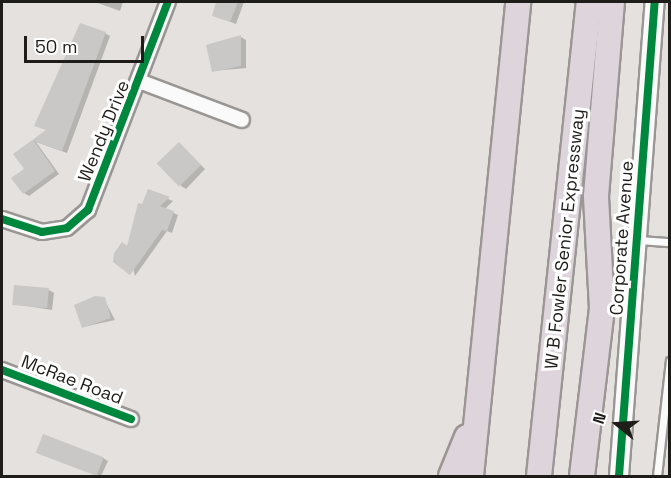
<!DOCTYPE html>
<style>
body{margin:0}
#map{position:relative;width:671px;height:478px;overflow:hidden;background:#e4e1de;font-family:"Space Grotesk",sans-serif}
div>[style]{position:absolute}
.shadow>*{inset:0;background:#0003}
.building>*{inset:0;background:#cac8c6;transform-origin:0 0}
.roads{filter:drop-shadow(2px 0 #999694) drop-shadow(-2px 0 #999694) drop-shadow(0 2px #999694) drop-shadow(0 -2px #999694)}
.lane>*{height:7px;margin:-3.5px;padding:0 3.5px;transform-origin:3.5px;border-radius:3.5px;background:#fbfafa}
.street>*{height:14px;margin:-7px;padding:0 7px;transform-origin:7px;border-radius:7px;background:#fbfafa}
.secondary>*{height:18px;margin:-9px;padding:0 9px;transform-origin:9px;border-radius:9px;background:#fbfafa}
.highway>*{height:24px;margin:-12px;padding:0 12px;transform-origin:12px;border-radius:12px;background:#ded4dc}
.cycleway>*{height:8px;margin:-4px;padding:0 4px;transform-origin:4px;border-radius:4px;background:#00873e}
span{translate:-50% -50%;white-space:nowrap;text-align:center;line-height:1.15;-webkit-text-stroke:6px #fff;paint-order:stroke}
.street-label{font-size:18px;color:#1f1d1a}
.frame{position:absolute;inset:0;border:3px solid #1f1d1a;pointer-events:none}
.north{position:absolute;left:587px;top:394px;width:60px;height:60px;-webkit-text-stroke:4px #fff;paint-order:stroke;rotate:288deg;font-size:16px;font-weight:700;line-height:24px;text-align:center;color:#1f1d1a}
.north::after{content:'';display:block;margin:auto;width:21px;height:27px;background:#1f1d1a;clip-path:polygon(50% 0,100% 100%,50% 72%,0 100%)}
.scale{position:absolute;left:24px;top:36px;width:120px;height:27px;box-sizing:border-box;border:3px solid #1f1d1a;border-top:0;padding-left:8px;font-size:18px;line-height:21px;white-space:nowrap;color:#1f1d1a;-webkit-text-stroke:4px #fff;paint-order:stroke}
</style>
<div id="map">
<div class="shadow">
<i style="clip-path:polygon(95px 2px,123px 2px,120px 11px)"></i>
<i style="clip-path:polygon(218px 2px,244px 2px,236px 24px,213px 15px)"></i>
<i style="clip-path:polygon(105px 33px,110px 36px,67px 153px,36px 142px,59px 174px,29px 196px,24px 193px,26px 169px,15px 154px,48px 131px)"></i>
<i style="clip-path:polygon(241px 37px,246px 40px,246px 68px,213px 71px,207px 46px)"></i>
<i style="clip-path:polygon(179px 144px,205px 169px,186px 189px,181px 186px)"></i>
<i style="clip-path:polygon(149px 191px,173px 201px,165px 209px,178px 215px,172px 233px,167px 231px,135px 276px,128px 248px)"></i>
<i style="clip-path:polygon(49px 290px,54px 293px,52px 310px,14px 304px)"></i>
<i style="clip-path:polygon(104px 299px,115px 320px,83px 327px)"></i>
<i style="clip-path:polygon(42px 455px,103px 458px,108px 461px,101px 476px)"></i>
</div>
<div class="building">
<i style="clip-path:polygon(216px 2px,238px 2px,230px 22px,212px 16px)"></i>
<i style="clip-path:polygon(80px 23px,106px 32px,62px 151px,34px 141px,55px 171px,23px 194px,11px 178px,24px 169px,13px 154px,46px 130px,34px 126px)"></i>
<i style="clip-path:polygon(241px 35px,241px 66px,212px 72px,206px 45px)"></i>
<i style="left:179px;top:142px;width:32px;height:31px;rotate:46deg"></i>
<i style="clip-path:polygon(148px 189px,170px 197px,160px 206px,174px 211px,167px 231px,162px 230px,130px 275px,113px 262px,114px 253px,122px 242px,127px 246px,138px 203px,142px 204px)"></i>
<i style="left:14px;top:285px;width:35px;height:20px;rotate:5deg"></i>
<i style="clip-path:polygon(95px 296px,105px 297px,111px 318px,82px 328px,74px 305px)"></i>
<i style="left:43px;top:434px;width:65px;height:20px;rotate:21deg"></i>
</div>
<div class="roads">
<div class="lane">
<i style="left:639px;top:240px;width:31px;rotate:4deg"></i>
<i style="left:657px;top:476px;width:116px;rotate:-83.6deg"></i>
</div>
<div class="street">
<i style="left:139px;top:81px;width:110px;rotate:20.7deg"></i>
<i style="left:2px;top:219px;width:42px;rotate:18deg"></i>
<i style="left:42px;top:232px;width:25px;rotate:-9deg"></i>
<i style="left:67px;top:228px;width:28px;rotate:-41deg"></i>
<i style="left:88px;top:210px;width:223px;rotate:-69deg"></i>
<i style="left:2px;top:370px;width:138px;rotate:20.8deg"></i>
</div>
<div class="secondary">
<i style="left:619px;top:476px;width:475px;rotate:-85.7deg"></i>
</div>
<div class="highway">
<i style="left:451px;top:476px;width:42px;rotate:-67.7deg"></i>
<i style="left:471px;top:476px;width:476px;rotate:-84.3deg"></i>
<i style="left:539px;top:476px;width:477px;rotate:-84deg"></i>
<i style="left:582px;top:476px;width:169px;rotate:-83.2deg"></i>
<i style="left:602px;top:308px;width:112px;rotate:-93.1deg"></i>
<i style="left:596px;top:196px;width:195px;rotate:-85.3deg"></i>
</div>
</div>
<div class="cycleway">
<i style="left:2px;top:219px;width:42px;rotate:18deg"></i>
<i style="left:42px;top:232px;width:25px;rotate:-9deg"></i>
<i style="left:67px;top:228px;width:28px;rotate:-41deg"></i>
<i style="left:88px;top:210px;width:223px;rotate:-69deg"></i>
<i style="left:2px;top:370px;width:138px;rotate:20.8deg"></i>
<i style="left:619px;top:476px;width:475px;rotate:-85.7deg"></i>
</div>
<div class="street-label">
<span style="left:104px;top:131px;rotate:-68deg">Wendy Drive</span>
<span style="left:622px;top:238px;rotate:-86deg">Corporate Avenue</span>
<span style="left:565px;top:239px;rotate:-84deg">W B Fowler Senior Expressway</span>
<span style="left:72px;top:380px;rotate:21deg">McRae Road</span>
</div>
<div class="frame"></div>
<div class="north">N</div>
<div class="scale">50 m</div>
</div>
